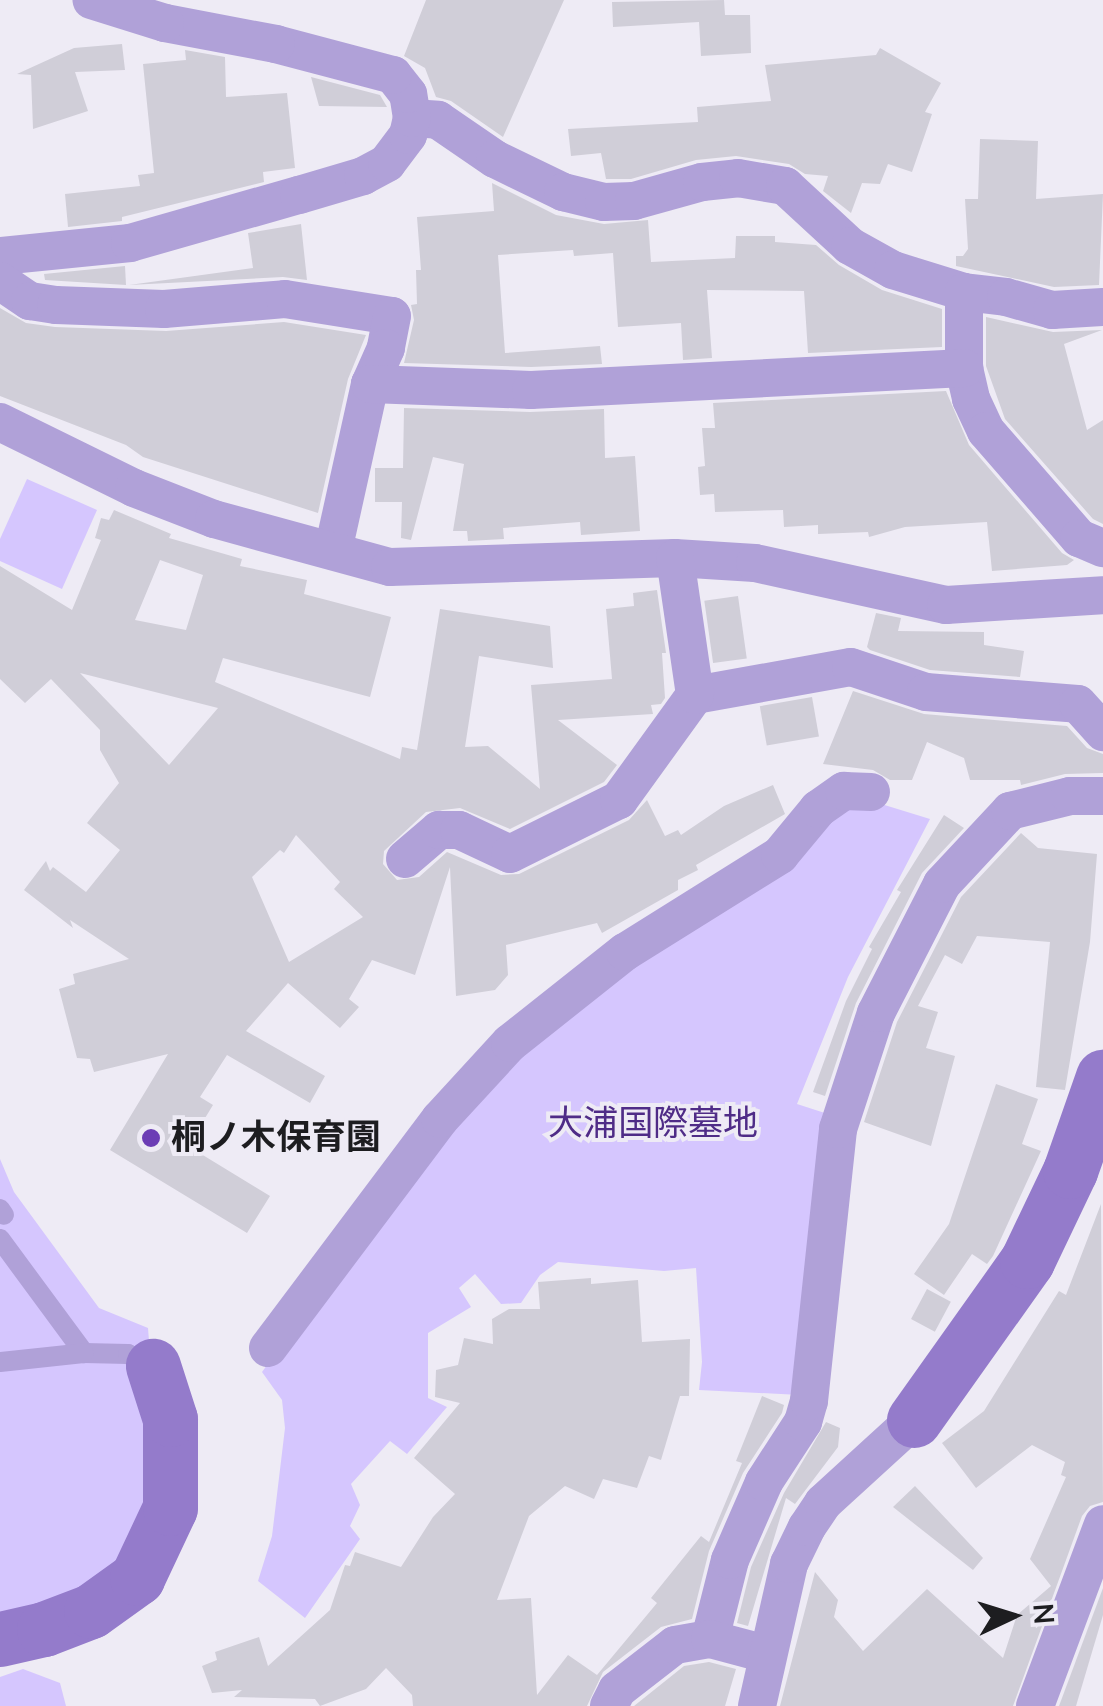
<!DOCTYPE html>
<meta charset="utf-8">
<style>
body{margin:0}
#map{position:relative;width:1103px;height:1706px;overflow:hidden;background:#eeebf5;font-family:"Nunito Sans","Noto Sans JP",sans-serif}
div>[style]{position:absolute}
.green>*{inset:0;background:#d5c6fe}
.building>*{inset:0;background:#d0ced8;transform-origin:0 0}
.lane>*{height:20px;margin:-10px;padding:0 10px;transform-origin:10px;border-radius:10px;background:#b0a1d8}
.street>*{height:38px;margin:-19px;padding:0 19px;transform-origin:19px;border-radius:19px;background:#b0a1d8}
.secondary>*{height:55px;margin:-27.5px;padding:0 27.5px;transform-origin:27.5px;border-radius:27.5px;background:#947bcb}
.dots>*{width:28px;height:28px;translate:-50% -50%;box-sizing:border-box;border:5px solid #eeebf5;border-radius:50%}
span{translate:-50% -50%;white-space:nowrap;text-align:center;line-height:1.15;-webkit-text-stroke:8px #eeebf5;paint-order:stroke}
.park-label{font-size:35px;color:#4f2c87}
.poi-label{font-size:35px;color:#1d1d20;font-weight:700}
.left{translate:0 -50%;text-align:left}
.north{position:absolute;left:963px;top:1566px;width:100px;height:100px;-webkit-text-stroke:8px #eeebf5;paint-order:stroke;rotate:86deg;font-size:28px;font-weight:700;line-height:40px;text-align:center;color:#1d1d20}
.north::after{content:'';display:block;margin:auto;width:35px;height:45px;background:#1d1d20;clip-path:polygon(50% 0,100% 100%,50% 72%,0 100%)}
</style>
<div id="map">
<div class="green">
<i style="clip-path:polygon(27px 479px,97px 510px,62px 589px,0 561px,0 539px)"></i>
<i style="clip-path:polygon(878px 803px,930px 819px,848px 977px,797px 1104px,831px 1115px,800px 1395px,699px 1390px,702px 1362px,696px 1268px,664px 1271px,558px 1262px,540px 1275px,521px 1303px,501px 1304px,475px 1274px,459px 1288px,471px 1307px,428px 1333px,428px 1398px,447px 1407px,407px 1454px,390px 1441px,351px 1484px,360px 1505px,350px 1526px,360px 1539px,305px 1618px,258px 1581px,272px 1536px,285px 1428px,282px 1400px,262px 1372px,381px 1208px,509px 1052px,829px 809px)"></i>
<i style="clip-path:polygon(0 1159px,14px 1192px,99px 1308px,148px 1328px,160px 1484px,125px 1571px,0 1622px)"></i>
<i style="clip-path:polygon(23px 1669px,60px 1683px,66px 1706px,0 1706px,0 1677px)"></i>
</div>
<div class="building">
<i style="clip-path:polygon(426px 0,564px 0,503px 137px,451px 101px,436px 97px,425px 68px,404px 56px)"></i>
<i style="clip-path:polygon(724px 0,725px 15px,750px 15px,751px 53px,701px 56px,699px 22px,613px 27px,612px 2px)"></i>
<i style="clip-path:polygon(122px 44px,125px 70px,75px 72px,88px 111px,33px 129px,31px 75px,17px 74px,74px 48px)"></i>
<i style="clip-path:polygon(880px 48px,941px 83px,925px 112px,932px 114px,912px 172px,888px 164px,880px 184px,862px 183px,851px 213px,823px 191px,828px 176px,805px 174px,789px 164px,736px 156px,696px 160px,631px 179px,606px 179px,601px 153px,571px 156px,568px 129px,698px 122px,697px 107px,771px 101px,765px 65px,876px 55px)"></i>
<i style="clip-path:polygon(185px 50px,225px 57px,226px 97px,287px 93px,295px 168px,263px 172px,264px 182px,122px 217px,122px 221px,68px 227px,65px 194px,140px 186px,138px 175px,154px 173px,143px 64px,186px 60px)"></i>
<i style="clip-path:polygon(311px 77px,380px 95px,387px 107px,319px 106px)"></i>
<i style="clip-path:polygon(980px 139px,1038px 141px,1036px 199px,1103px 194px,1099px 285px,1054px 287px,956px 266px,956px 256px,963px 256px,968px 249px,965px 199px,978px 199px)"></i>
<i style="clip-path:polygon(492px 183px,556px 215px,604px 224px,648px 220px,651px 262px,735px 258px,736px 236px,775px 236px,775px 242px,816px 245px,839px 265px,882px 290px,942px 309px,942px 347px,808px 353px,804px 291px,707px 290px,712px 358px,683px 360px,681px 323px,618px 327px,613px 253px,574px 256px,573px 250px,498px 255px,505px 353px,600px 346px,602px 364px,531px 367px,404px 363px,414px 320px,411px 305px,417px 304px,416px 270px,421px 270px,417px 217px,494px 211px)"></i>
<i style="clip-path:polygon(301px 224px,307px 280px,283px 277px,129px 285px,253px 268px,248px 233px)"></i>
<i style="clip-path:polygon(125px 266px,126px 285px,45px 280px,44px 274px)"></i>
<i style="clip-path:polygon(0 308px,26px 323px,55px 327px,166px 331px,284px 322px,366px 335px,348px 379px,318px 513px,143px 457px,126px 445px,0 396px)"></i>
<i style="clip-path:polygon(986px 317px,1053px 332px,1102px 330px,1064px 344px,1087px 430px,1103px 420px,1103px 524px,1093px 519px,1005px 419px,986px 366px)"></i>
<i style="clip-path:polygon(946px 391px,969px 445px,1062px 553px,1074px 560px,1067px 565px,992px 571px,987px 522px,905px 527px,869px 537px,868px 532px,818px 534px,818px 525px,784px 527px,783px 510px,715px 512px,714px 494px,700px 495px,698px 467px,705px 466px,702px 428px,715px 428px,713px 403px)"></i>
<i style="clip-path:polygon(404px 408px,530px 412px,604px 409px,605px 458px,635px 456px,640px 531px,581px 535px,580px 522px,503px 528px,504px 539px,468px 541px,467px 531px,453px 531px,464px 464px,433px 457px,411px 540px,401px 538px,402px 502px,375px 502px,375px 468px,403px 468px)"></i>
<i style="clip-path:polygon(evenodd,114px 510px,171px 534px,169px 538px,242px 559px,240px 566px,307px 580px,304px 594px,391px 617px,370px 697px,223px 658px,215px 682px,400px 759px,402px 747px,417px 750px,440px 609px,550px 626px,553px 668px,479px 656px,465px 747px,488px 746px,540px 789px,531px 685px,612px 679px,606px 609px,634px 606px,633px 593px,657px 590px,666px 653px,662px 653px,665px 698px,661px 704px,651px 705px,653px 714px,558px 720px,617px 765px,604px 782px,510px 829px,460px 808px,426px 812px,384px 851px,383px 864px,397px 880px,419px 877px,447px 852px,501px 875px,519px 874px,629px 820px,647px 800px,665px 836px,678px 830px,681px 835px,724px 806px,773px 785px,785px 814px,696px 865px,698px 870px,678px 880px,678px 890px,602px 933px,597px 923px,506px 945px,508px 975px,495px 990px,456px 996px,450px 867px,415px 975px,372px 960px,349px 999px,359px 1007px,340px 1028px,288px 983px,246px 1031px,325px 1076px,310px 1103px,227px 1055px,200px 1097px,213px 1105px,188px 1146px,270px 1196px,247px 1233px,110px 1150px,168px 1054px,94px 1072px,90px 1059px,77px 1058px,59px 989px,75px 984px,73px 974px,129px 959px,70px 920px,73px 928px,24px 890px,46px 861px,50px 871px,53px 867px,86px 892px,120px 850px,87px 823px,119px 783px,100px 750px,100px 730px,51px 679px,25px 703px,0 679px,0 566px,72px 610px,101px 540px,95px 538px,101px 518px,109px 520px,114px 510px,160px 560px,203px 575px,186px 630px,135px 620px,160px 560px,114px 510px,80px 673px,218px 708px,169px 765px,80px 673px,114px 510px,296px 835px,340px 882px,334px 889px,363px 917px,289px 962px,252px 877px,280px 850px,284px 853px,296px 835px)"></i>
<i style="left:738px;top:596px;width:63px;height:34px;rotate:82deg"></i>
<i style="clip-path:polygon(876px 613px,901px 618px,898px 631px,984px 632px,984px 645px,1024px 651px,1020px 677px,930px 670px,870px 650px,867px 647px)"></i>
<i style="clip-path:polygon(853px 691px,924px 714px,1067px 726px,1087px 748px,1103px 754px,1103px 773px,1065px 774px,1021px 785px,1020px 780px,970px 780px,964px 758px,927px 742px,912px 780px,890px 780px,873px 770px,823px 764px)"></i>
<i style="left:812px;top:697px;width:40px;height:53px;rotate:80deg"></i>
<i style="clip-path:polygon(944px 815px,964px 828px,922px 873px,856px 1003px,825px 1096px,813px 1092px,846px 1001px,872px 949px,869px 947px,901px 892px,897px 890px)"></i>
<i style="clip-path:polygon(1021px 833px,1038px 848px,1097px 854px,1090px 942px,1065px 1090px,1036px 1087px,1050px 942px,977px 936px,962px 964px,945px 955px,918px 1006px,938px 1012px,926px 1048px,955px 1056px,931px 1146px,864px 1122px,897px 1022px,961px 897px)"></i>
<i style="clip-path:polygon(996px 1084px,1038px 1099px,1022px 1144px,1041px 1151px,993px 1256px,987px 1264px,972px 1254px,944px 1295px,914px 1274px,949px 1224px)"></i>
<i style="clip-path:polygon(1101px 1204px,1103px 1502px,1090px 1506px,1082px 1516px,1013px 1706px,780px 1706px,815px 1572px,838px 1600px,834px 1617px,863px 1651px,927px 1589px,1003px 1658px,1017px 1615px,1051px 1586px,1030px 1559px,1066px 1477px,1061px 1475px,1065px 1462px,1032px 1445px,976px 1488px,942px 1443px,984px 1411px,1059px 1291px,1066px 1295px)"></i>
<i style="clip-path:polygon(591px 1278px,591px 1284px,638px 1280px,642px 1342px,690px 1339px,689px 1396px,680px 1396px,661px 1460px,649px 1456px,637px 1488px,603px 1479px,594px 1499px,565px 1486px,529px 1516px,497px 1600px,531px 1598px,537px 1695px,568px 1655px,597px 1675px,657px 1603px,651px 1598px,701px 1536px,709px 1542px,742px 1463px,736px 1461px,762px 1396px,784px 1405px,782px 1413px,743px 1473px,709px 1551px,692px 1619px,661px 1627px,603px 1672px,587px 1706px,413px 1706px,412px 1695px,386px 1668px,366px 1689px,320px 1706px,315px 1699px,234px 1697px,242px 1690px,212px 1693px,202px 1666px,217px 1660px,215px 1652px,259px 1637px,268px 1666px,330px 1610px,345px 1565px,350px 1566px,355px 1552px,401px 1567px,433px 1517px,455px 1494px,414px 1458px,460px 1403px,435px 1397px,436px 1370px,458px 1365px,464px 1338px,493px 1344px,492px 1319px,509px 1309px,540px 1309px,538px 1282px)"></i>
<i style="left:927px;top:1289px;width:27px;height:34px;rotate:28deg"></i>
<i style="clip-path:polygon(826px 1422px,840px 1428px,838px 1447px,795px 1504px,786px 1498px,748px 1626px,737px 1623px,751px 1567px,784px 1493px)"></i>
<i style="clip-path:polygon(915px 1486px,983px 1558px,973px 1570px,893px 1507px)"></i>
<i style="clip-path:polygon(1103px 1588px,1103px 1615px,1076px 1706px,1059px 1706px)"></i>
<i style="clip-path:polygon(709px 1662px,736px 1669px,725px 1706px,634px 1706px,684px 1666px)"></i>
</div>
<div class="lane">
<i style="left:0;top:1209px;width:7px;rotate:56deg"></i>
<i style="left:0;top:1239px;width:142px;rotate:53.6deg"></i>
<i style="left:84px;top:1353px;width:44px;rotate:1.3deg"></i>
<i style="left:128px;top:1354px;width:25px;rotate:26deg"></i>
<i style="left:0;top:1362px;width:84px;rotate:-6.1deg"></i>
</div>
<div class="street">
<i style="left:412px;top:118px;width:26px;rotate:4deg"></i>
<i style="left:438px;top:120px;width:69px;rotate:34.4deg"></i>
<i style="left:495px;top:159px;width:76px;rotate:25.9deg"></i>
<i style="left:563px;top:192px;width:42px;rotate:13.7deg"></i>
<i style="left:604px;top:202px;width:30px;rotate:-2deg"></i>
<i style="left:634px;top:201px;width:71px;rotate:-15.6deg"></i>
<i style="left:702px;top:182px;width:36px;rotate:-6deg"></i>
<i style="left:738px;top:178px;width:48px;rotate:9.7deg"></i>
<i style="left:785px;top:186px;width:88px;rotate:42.7deg"></i>
<i style="left:850px;top:246px;width:49px;rotate:29.2deg"></i>
<i style="left:893px;top:270px;width:74px;rotate:17.2deg"></i>
<i style="left:964px;top:292px;width:42px;rotate:6.8deg"></i>
<i style="left:1006px;top:297px;width:48px;rotate:15.8deg"></i>
<i style="left:1052px;top:310px;width:51px;rotate:-3.4deg"></i>
<i style="left:0;top:256px;width:131px;rotate:-5.7deg"></i>
<i style="left:130px;top:243px;width:176px;rotate:-15.9deg"></i>
<i style="left:299px;top:195px;width:67px;rotate:-16.5deg"></i>
<i style="left:363px;top:176px;width:27px;rotate:-28deg"></i>
<i style="left:387px;top:163px;width:35px;rotate:-53deg"></i>
<i style="left:408px;top:135px;width:17px;rotate:-77deg"></i>
<i style="left:412px;top:118px;width:24px;rotate:-99deg"></i>
<i style="left:408px;top:94px;width:24px;rotate:-128deg"></i>
<i style="left:393px;top:75px;width:121px;rotate:-165.2deg"></i>
<i style="left:276px;top:44px;width:113px;rotate:-169.3deg"></i>
<i style="left:165px;top:23px;width:77px;rotate:-162.7deg"></i>
<i style="left:0;top:281px;width:36px;rotate:34deg"></i>
<i style="left:30px;top:301px;width:26px;rotate:9deg"></i>
<i style="left:56px;top:305px;width:108px;rotate:2.1deg"></i>
<i style="left:164px;top:309px;width:121px;rotate:-4.7deg"></i>
<i style="left:285px;top:299px;width:108px;rotate:9deg"></i>
<i style="left:392px;top:316px;width:33px;rotate:101deg"></i>
<i style="left:386px;top:348px;width:39px;rotate:114deg"></i>
<i style="left:370px;top:384px;width:171px;rotate:102.5deg"></i>
<i style="left:964px;top:292px;width:76px;rotate:90deg"></i>
<i style="left:964px;top:368px;width:32px;rotate:77deg"></i>
<i style="left:971px;top:399px;width:35px;rotate:65deg"></i>
<i style="left:986px;top:431px;width:142px;rotate:49deg"></i>
<i style="left:1079px;top:538px;width:26px;rotate:23deg"></i>
<i style="left:370px;top:384px;width:161px;rotate:2.1deg"></i>
<i style="left:531px;top:390px;width:434px;rotate:-2.9deg"></i>
<i style="left:0;top:422px;width:149px;rotate:26.2deg"></i>
<i style="left:134px;top:488px;width:86px;rotate:21.2deg"></i>
<i style="left:214px;top:519px;width:182px;rotate:15.3deg"></i>
<i style="left:390px;top:567px;width:285px;rotate:-1.8deg"></i>
<i style="left:675px;top:558px;width:80px;rotate:3.6deg"></i>
<i style="left:755px;top:563px;width:196px;rotate:12.4deg"></i>
<i style="left:946px;top:605px;width:157px;rotate:-3.6deg"></i>
<i style="left:695px;top:695px;width:158px;rotate:-10.2deg"></i>
<i style="left:851px;top:667px;width:79px;rotate:18.4deg"></i>
<i style="left:926px;top:692px;width:152px;rotate:4.5deg"></i>
<i style="left:1078px;top:704px;width:38px;rotate:48deg"></i>
<i style="left:405px;top:859px;width:45px;rotate:-40.5deg"></i>
<i style="left:439px;top:830px;width:20px"></i>
<i style="left:459px;top:830px;width:56px;rotate:25.2deg"></i>
<i style="left:510px;top:854px;width:122px;rotate:-26.4deg"></i>
<i style="left:619px;top:800px;width:130px;rotate:-54.1deg"></i>
<i style="left:695px;top:695px;width:138px;rotate:-98.3deg"></i>
<i style="left:268px;top:1348px;width:286px;rotate:-53.1deg"></i>
<i style="left:440px;top:1119px;width:103px;rotate:-47.4deg"></i>
<i style="left:510px;top:1043px;width:147px;rotate:-38.4deg"></i>
<i style="left:625px;top:952px;width:183px;rotate:-32deg"></i>
<i style="left:780px;top:855px;width:60px;rotate:-50.4deg"></i>
<i style="left:818px;top:809px;width:32px;rotate:-35deg"></i>
<i style="left:844px;top:791px;width:27px;rotate:2deg"></i>
<i style="left:710px;top:1639px;width:81px;rotate:-75.8deg"></i>
<i style="left:730px;top:1560px;width:85px;rotate:-66.4deg"></i>
<i style="left:764px;top:1482px;width:72px;rotate:-57deg"></i>
<i style="left:803px;top:1422px;width:22px;rotate:-74deg"></i>
<i style="left:809px;top:1401px;width:274px;rotate:-83.9deg"></i>
<i style="left:838px;top:1129px;width:122px;rotate:-71.9deg"></i>
<i style="left:876px;top:1013px;width:145px;rotate:-62.9deg"></i>
<i style="left:942px;top:884px;width:100px;rotate:-47deg"></i>
<i style="left:1010px;top:811px;width:62px;rotate:-14deg"></i>
<i style="left:1070px;top:796px;width:33px"></i>
<i style="left:609px;top:1706px;width:18px;rotate:-63deg"></i>
<i style="left:617px;top:1690px;width:73px;rotate:-37.8deg"></i>
<i style="left:675px;top:1645px;width:36px;rotate:-10deg"></i>
<i style="left:710px;top:1639px;width:58px;rotate:15deg"></i>
<i style="left:757px;top:1706px;width:146px;rotate:-77.3deg"></i>
<i style="left:789px;top:1564px;width:41px;rotate:-64.1deg"></i>
<i style="left:807px;top:1527px;width:29px;rotate:-56deg"></i>
<i style="left:823px;top:1503px;width:123px;rotate:-42.4deg"></i>
<i style="left:1035px;top:1706px;width:194px;rotate:-69.5deg"></i>
</div>
<div class="secondary">
<i style="left:914px;top:1420px;width:195px;rotate:-54.6deg"></i>
<i style="left:1027px;top:1261px;width:100px;rotate:-64.5deg"></i>
<i style="left:1070px;top:1171px;width:100px;rotate:-70.7deg"></i>
<i style="left:0;top:1639px;width:45px;rotate:-12.8deg"></i>
<i style="left:44px;top:1629px;width:50px;rotate:-21deg"></i>
<i style="left:91px;top:1611px;width:57px;rotate:-35.7deg"></i>
<i style="left:137px;top:1578px;width:77px;rotate:-64.8deg"></i>
<i style="left:170px;top:1508px;width:89px;rotate:-90deg"></i>
<i style="left:170px;top:1419px;width:56px;rotate:-107.8deg"></i>
</div>
<div class="dots">
<i style="left:151px;top:1138px;background:#6c3db5"></i>
</div>
<div class="park-label">
<span style="left:653px;top:1124px">大浦国際墓地</span>
</div>
<div class="poi-label">
<span class="left" style="left:171px;top:1138px">桐ノ木保育園</span>
</div>
<div class="north">N</div>
</div>
